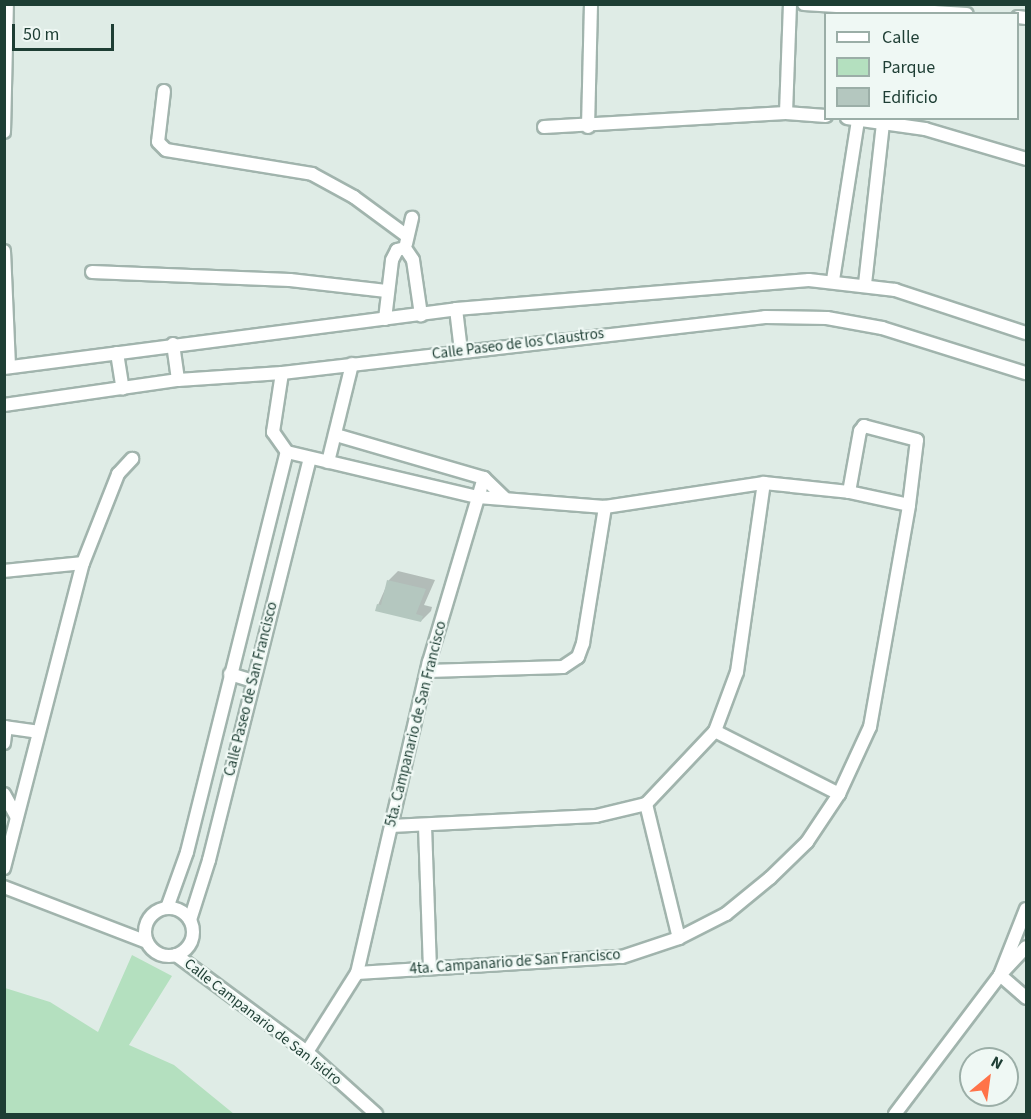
<!DOCTYPE html>
<style>
body{margin:0}
#map{position:relative;width:1031px;height:1119px;overflow:hidden;background:#dfece6;font-family:"Source Sans 3",sans-serif}
div>[style]{position:absolute}
.green>*{inset:0;background:#b4e0bf}
.shadow>*{inset:0;background:#0003}
.building>*{inset:0;background:#b4c7bf}
.roads{filter:drop-shadow(2px 0 #a1b4ad) drop-shadow(-2px 0 #a1b4ad) drop-shadow(0 2px #a1b4ad) drop-shadow(0 -2px #a1b4ad)}
.minor>*{height:12px;margin:-6px;padding:0 6px;transform-origin:6px;border-radius:6px;background:#fff}
.minor>.ring{margin:-6px;padding:0;box-sizing:content-box;background:none;border:12px solid #fff;border-radius:50%}
span{translate:-50% -50%;white-space:nowrap;text-align:center;line-height:1.15;-webkit-text-stroke:4.5px #eff8f4;paint-order:stroke}
.street-label{font-size:15px;color:#1e3e34}
.frame{position:absolute;inset:0;border:6px solid #1e3e34;pointer-events:none}
.legend{position:absolute;left:824px;top:12px;width:195px;height:108px;box-sizing:border-box;background:#eff8f4;border:2px solid #9baea7;margin:0;padding:8px 10px;list-style:none;font-size:18px;color:#1e3e34}
.legend li{display:flex;align-items:center;gap:12px;height:30px}
.legend b{width:30px;border:2px solid #9baea7}
.north{position:absolute;left:959px;top:1047px;width:60px;height:60px;box-sizing:border-box;background:#eff8f4;border:2px solid #9baea7;border-radius:50%;rotate:29deg;font-size:16px;font-weight:700;line-height:24px;text-align:center;color:#1e3e34}
.north::after{content:'';display:block;margin:auto;width:21px;height:27px;background:#ff7349;clip-path:polygon(50% 0,100% 100%,50% 72%,0 100%)}
.scale{position:absolute;left:12px;top:24px;width:102px;height:27px;box-sizing:border-box;border:3px solid #1e3e34;border-top:0;padding-left:8px;font-size:18px;line-height:21px;white-space:nowrap;color:#1e3e34;-webkit-text-stroke:4px #eff8f4;paint-order:stroke}
</style>
<div id="map">
<div class="green">
<i style="clip-path:polygon(132px 955px,172px 976px,129px 1045px,174px 1065px,234px 1114px,5px 1114px,5px 988px,50px 1002px,98px 1032px)"></i>
</div>
<div class="shadow">
<i style="clip-path:polygon(398px 571px,435px 580px,424px 605px,432px 607px,431px 611px,421px 621px,378px 605px,389px 580px)"></i>
</div>
<div class="building">
<i style="clip-path:polygon(387px 580px,426px 589px,416px 614px,423px 616px,421px 622px,375px 611px,377px 604px,381px 605px)"></i>
</div>
<div class="roads">
<div class="minor">
<i style="left:804px;top:4px;width:163px;rotate:3.5deg"></i>
<i style="left:1018px;top:17px;width:8px;rotate:7deg"></i>
<i style="left:164px;top:91px;width:51px;rotate:96.7deg"></i>
<i style="left:158px;top:142px;width:11px;rotate:45deg"></i>
<i style="left:166px;top:150px;width:148px;rotate:9.3deg"></i>
<i style="left:312px;top:174px;width:48px;rotate:28.7deg"></i>
<i style="left:354px;top:197px;width:66px;rotate:36.3deg"></i>
<i style="left:786px;top:113px;width:109px;rotate:-87.9deg"></i>
<i style="left:847px;top:118px;width:79px;rotate:8deg"></i>
<i style="left:925px;top:129px;width:105px;rotate:16.5deg"></i>
<i style="left:544px;top:127px;width:242px;rotate:-3.3deg"></i>
<i style="left:786px;top:113px;width:40px;rotate:4.3deg"></i>
<i style="left:588px;top:127px;width:123px;rotate:-88.6deg"></i>
<i style="left:4px;top:132px;width:128px;rotate:-88.7deg"></i>
<i style="left:406px;top:244px;width:27px;rotate:-77deg"></i>
<i style="left:405px;top:248px;width:14px;rotate:56deg"></i>
<i style="left:413px;top:260px;width:56px;rotate:81.7deg"></i>
<i style="left:4px;top:251px;width:116px;rotate:87.5deg"></i>
<i style="left:92px;top:272px;width:198px;rotate:2.3deg"></i>
<i style="left:290px;top:280px;width:97px;rotate:6.5deg"></i>
<i style="left:833px;top:280px;width:162px;rotate:-81.1deg"></i>
<i style="left:865px;top:284px;width:162px;rotate:-83.6deg"></i>
<i style="left:456px;top:309px;width:42px;rotate:83.2deg"></i>
<i style="left:385px;top:319px;width:59px;rotate:-83.2deg"></i>
<i style="left:392px;top:260px;width:11px;rotate:-63deg"></i>
<i style="left:397px;top:250px;width:8px;rotate:-14deg"></i>
<i style="left:173px;top:344px;width:36px;rotate:82deg"></i>
<i style="left:117px;top:353px;width:36px;rotate:81deg"></i>
<i style="left:4px;top:368px;width:456px;rotate:-7.4deg"></i>
<i style="left:456px;top:309px;width:354px;rotate:-4.7deg"></i>
<i style="left:809px;top:280px;width:87px;rotate:6.6deg"></i>
<i style="left:895px;top:290px;width:138px;rotate:18.2deg"></i>
<i style="left:282px;top:373px;width:60px;rotate:98.7deg"></i>
<i style="left:273px;top:432px;width:24px;rotate:55deg"></i>
<i style="left:287px;top:452px;width:196px;rotate:13.3deg"></i>
<i style="left:478px;top:497px;width:127px;rotate:4.5deg"></i>
<i style="left:605px;top:507px;width:161px;rotate:-8.6deg"></i>
<i style="left:764px;top:483px;width:85px;rotate:6deg"></i>
<i style="left:849px;top:492px;width:61px;rotate:12.2deg"></i>
<i style="left:4px;top:405px;width:176px;rotate:-8.2deg"></i>
<i style="left:178px;top:380px;width:104px;rotate:-3.9deg"></i>
<i style="left:282px;top:373px;width:486px;rotate:-6.6deg"></i>
<i style="left:765px;top:317px;width:62px;rotate:0.9deg"></i>
<i style="left:827px;top:318px;width:56px;rotate:10.3deg"></i>
<i style="left:882px;top:328px;width:151px;rotate:17.4deg"></i>
<i style="left:336px;top:435px;width:154px;rotate:16.2deg"></i>
<i style="left:484px;top:478px;width:28px;rotate:44deg"></i>
<i style="left:328px;top:462px;width:101px;rotate:-76.2deg"></i>
<i style="left:4px;top:571px;width:79px;rotate:-5.8deg"></i>
<i style="left:427px;top:671px;width:136px;rotate:-1.7deg"></i>
<i style="left:563px;top:667px;width:18px;rotate:-34deg"></i>
<i style="left:578px;top:657px;width:15px;rotate:-70deg"></i>
<i style="left:583px;top:643px;width:138px;rotate:-80.8deg"></i>
<i style="left:230px;top:674px;width:24px;rotate:17deg"></i>
<i style="left:4px;top:727px;width:34px;rotate:8deg"></i>
<i style="left:715px;top:731px;width:139px;rotate:26.9deg"></i>
<i style="left:4px;top:743px;width:16px;rotate:-83deg"></i>
<i style="left:4px;top:794px;width:26px;rotate:61deg"></i>
<i style="left:646px;top:804px;width:138px;rotate:76.2deg"></i>
<i style="left:391px;top:826px;width:205px;rotate:-2.8deg"></i>
<i style="left:596px;top:816px;width:51px;rotate:-13.5deg"></i>
<i style="left:646px;top:804px;width:100px;rotate:-46.6deg"></i>
<i style="left:715px;top:731px;width:63px;rotate:-69.6deg"></i>
<i style="left:737px;top:672px;width:191px;rotate:-81.9deg"></i>
<i style="left:425px;top:826px;width:141px;rotate:88deg"></i>
<i style="left:4px;top:868px;width:315px;rotate:-75.5deg"></i>
<i style="left:83px;top:563px;width:96px;rotate:-68.5deg"></i>
<i style="left:118px;top:474px;width:21px;rotate:-47deg"></i>
<i style="left:4px;top:887px;width:153px;rotate:21deg"></i>
<i style="left:167px;top:908px;width:59px;rotate:-70.3deg"></i>
<i style="left:187px;top:852px;width:412px;rotate:-76deg"></i>
<i class="ring" style="left:145px;top:908px;width:36px;height:36px"></i>
<i style="left:1026px;top:909px;width:71px;rotate:111.5deg"></i>
<i style="left:1000px;top:975px;width:35px;rotate:41deg"></i>
<i style="left:190px;top:920px;width:63px;rotate:-72.4deg"></i>
<i style="left:209px;top:860px;width:414px;rotate:-75.9deg"></i>
<i style="left:176px;top:955px;width:163px;rotate:36.5deg"></i>
<i style="left:307px;top:1052px;width:93px;rotate:41.9deg"></i>
<i style="left:357px;top:973px;width:265px;rotate:-3.5deg"></i>
<i style="left:622px;top:957px;width:60px;rotate:-18.4deg"></i>
<i style="left:679px;top:938px;width:53px;rotate:-27.1deg"></i>
<i style="left:726px;top:914px;width:57px;rotate:-39.3deg"></i>
<i style="left:770px;top:878px;width:52px;rotate:-44.2deg"></i>
<i style="left:807px;top:842px;width:58px;rotate:-56.3deg"></i>
<i style="left:839px;top:794px;width:74px;rotate:-65.2deg"></i>
<i style="left:870px;top:727px;width:225px;rotate:-80deg"></i>
<i style="left:909px;top:505px;width:65px;rotate:-83deg"></i>
<i style="left:917px;top:440px;width:55px;rotate:-165.2deg"></i>
<i style="left:864px;top:426px;width:6px;rotate:129deg"></i>
<i style="left:860px;top:431px;width:62px;rotate:100.2deg"></i>
<i style="left:307px;top:1052px;width:93px;rotate:-57.7deg"></i>
<i style="left:357px;top:973px;width:319px;rotate:-77deg"></i>
<i style="left:429px;top:662px;width:192px;rotate:-73.4deg"></i>
<i style="left:895px;top:1114px;width:174px;rotate:-52.9deg"></i>
<i style="left:1000px;top:975px;width:38px;rotate:-47deg"></i>
</div>
</div>
<div class="street-label">
<span style="left:518px;top:344px;rotate:-7deg">Calle Paseo de los Claustros</span>
<span style="left:251px;top:689px;rotate:-76deg">Calle Paseo de San Francisco</span>
<span style="left:416px;top:724px;rotate:-76deg">5ta. Campanario de San Francisco</span>
<span style="left:515px;top:962px;rotate:-4deg">4ta. Campanario de San Francisco</span>
<span style="left:263px;top:1022px;rotate:38deg">Calle Campanario de San Isidro</span>
</div>
<div class="frame"></div>
<ul class="legend">
<li><b style="height:8px;background:#fff"></b>Calle</li>
<li><b style="height:16px;background:#b4e0bf"></b>Parque</li>
<li><b style="height:16px;background:#b4c7bf"></b>Edificio</li>
</ul>
<div class="north">N</div>
<div class="scale">50 m</div>
</div>
